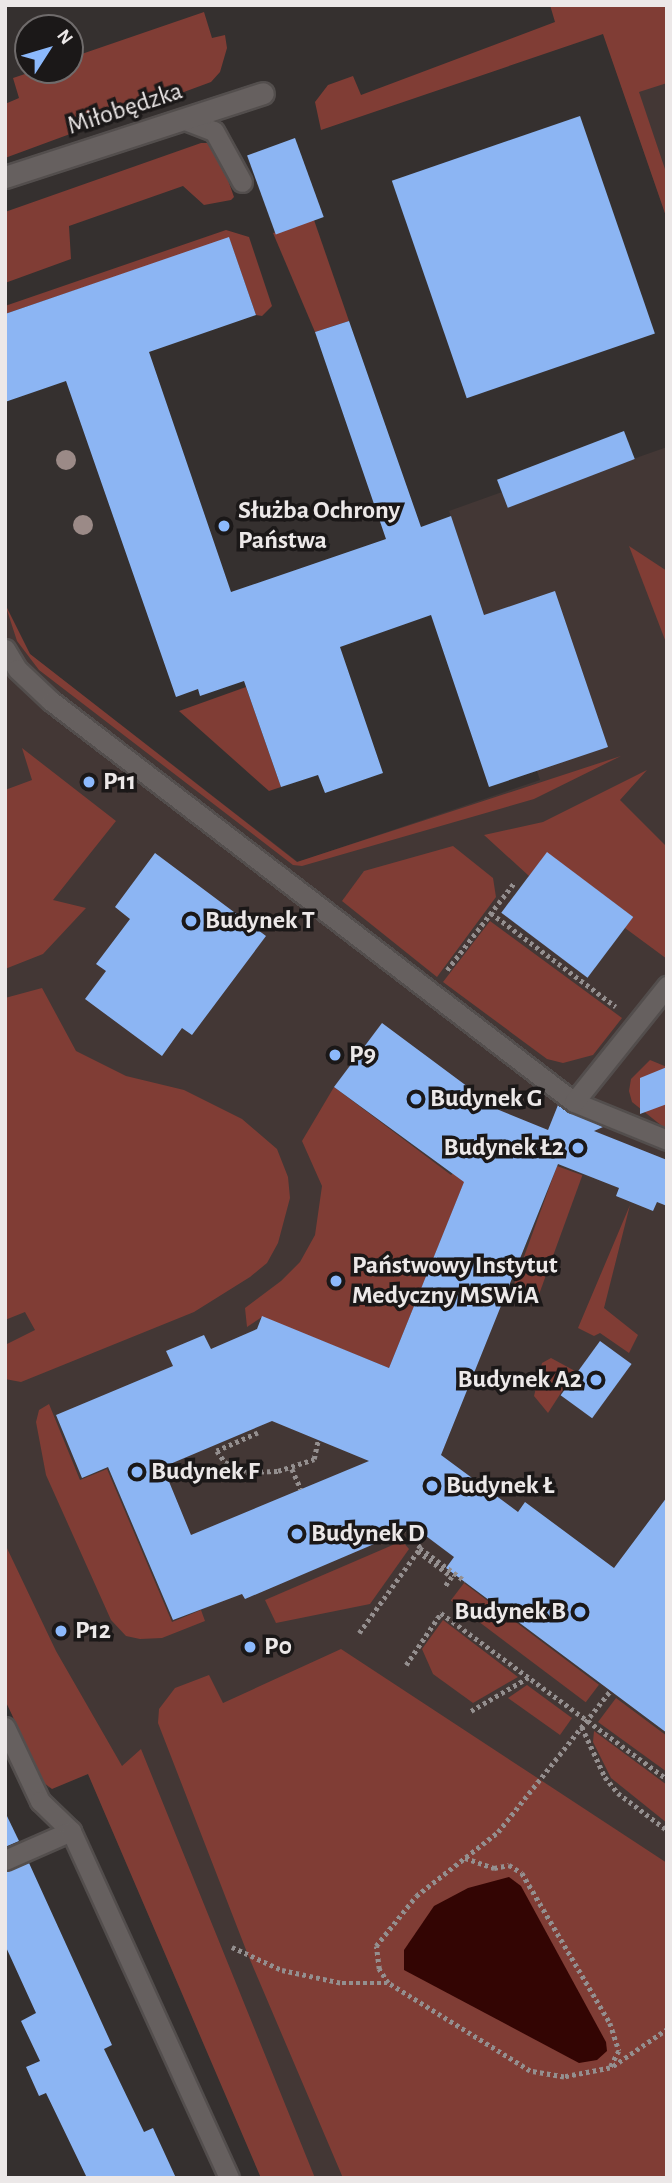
<!DOCTYPE html>
<meta charset="utf-8">
<style>
body{margin:0}
#map{position:relative;width:672px;height:2183px;overflow:hidden;background:#35302f;font-family:"Alegreya Sans",sans-serif}
div>[style]{position:absolute}
.built>*{inset:0;background:#433735}
.green>*{inset:0;background:#803d35;transform-origin:0 0}
.water>*{inset:0;background:#330503}
.building>*{inset:0;background:#8cb5f3;transform-origin:0 0}
.path>*{height:4.5px;margin-top:-2.25px;transform-origin:0;background:repeating-linear-gradient(90deg,#948f8f 0 3.5px,transparent 0 7px)}
.roads{filter:drop-shadow(2px 0 #534e4d) drop-shadow(-2px 0 #534e4d) drop-shadow(0 2px #534e4d) drop-shadow(0 -2px #534e4d)}
.lane>*{height:19px;margin:-9.5px;padding:0 9.5px;transform-origin:9.5px;border-radius:9.5px;background:#66605f}
.street>*{height:21px;margin:-10.5px;padding:0 10.5px;transform-origin:10.5px;border-radius:10.5px;background:#66605f}
.trees>*{width:20px;height:20px;margin:-10px;border-radius:50%;background:#9b8a87}
.dots>*{width:19px;height:19px;translate:-50% -50%;box-sizing:border-box;border:4px solid #1b1818;border-radius:50%}
span{translate:-50% -50%;white-space:nowrap;text-align:center;line-height:1.15;-webkit-text-stroke:7px #1b1818;paint-order:stroke}
.street-label{font-size:26px;color:#ece8e8}
.poi-label{font-size:26px;color:#ece8e8;font-weight:700}
.left{translate:0 -50%;text-align:left}
.right{translate:-100% -50%;text-align:right}
.frame{position:absolute;inset:0;border:7px solid #ece8e8;pointer-events:none}
.north{position:absolute;left:14px;top:14px;width:70px;height:70px;box-sizing:border-box;background:#1b1818;border:2px solid #6f6b6b;border-radius:50%;rotate:53deg;font-size:19px;font-weight:700;line-height:28px;text-align:center;color:#ece8e8}
.north::after{content:'';display:block;margin:auto;width:24px;height:32px;background:#8cb9fc;clip-path:polygon(50% 0,100% 100%,50% 72%,0 100%)}
</style>
<div id="map">
<div class="built">
<i style="clip-path:polygon(667px 11px,667px 219px,603px 33px)"></i>
<i style="clip-path:polygon(667px 447px,667px 2178px,261px 2178px,88px 1774px,48px 1788px,5px 1700px,5px 604px,30px 654px,298px 862px,540px 780px,449px 511px,502px 492px,506px 504px)"></i>
</div>
<div class="green">
<i style="clip-path:polygon(550px 5px,667px 5px,667px 83px,639px 92px,667px 175px,667px 219px,603px 34px,321px 130px,315px 102px,328px 85px,353px 76px,361px 95px,555px 22px)"></i>
<i style="clip-path:polygon(204px 12px,212px 38px,225px 35px,227px 48px,220px 72px,211px 82px,5px 158px,5px 104px,19px 98px,13px 78px,37px 70px,70px 70px,70px 58px)"></i>
<i style="clip-path:polygon(201px 143px,207px 143px,222px 163px,234px 197px,231px 200px,204px 205px,183px 186px,69px 226px,71px 259px,5px 283px,5px 212px)"></i>
<i style="clip-path:polygon(314px 220px,349px 321px,315px 332px,273px 233px)"></i>
<i style="clip-path:polygon(226px 230px,249px 237px,272px 306px,262px 316px,256px 315px,229px 238px,5px 314px,5px 306px)"></i>
<i style="clip-path:polygon(629px 546px,667px 571px,667px 645px)"></i>
<i style="clip-path:polygon(5px 604px,30px 654px,297px 862px,621px 756px,534px 799px,302px 866px,293px 865px,39px 670px,17px 641px)"></i>
<i style="clip-path:polygon(246px 687px,281px 787px,269px 791px,179px 711px)"></i>
<i style="clip-path:polygon(22px 748px,116px 821px,53px 900px,86px 908px,43px 954px,5px 969px,5px 790px,32px 780px)"></i>
<i style="clip-path:polygon(647px 770px,620px 800px,667px 847px,667px 959px,625px 928px,633px 917px,547px 853px,529px 876px,484px 835px,543px 822px)"></i>
<i style="clip-path:polygon(453px 846px,493px 878px,496px 897px,437px 977px,342px 901px,364px 871px)"></i>
<i style="clip-path:polygon(490px 921px,622px 1018px,593px 1055px,563px 1063px,547px 1059px,443px 982px)"></i>
<i style="clip-path:polygon(42px 988px,76px 1051px,126px 1076px,184px 1090px,242px 1119px,277px 1149px,288px 1177px,290px 1198px,278px 1243px,267px 1263px,250px 1277px,194px 1312px,21px 1382px,5px 1379px,5px 1345px,35px 1330px,25px 1312px,5px 1320px,5px 998px)"></i>
<i style="clip-path:polygon(650px 1060px,667px 1067px,667px 1130px,632px 1102px,629px 1091px,631px 1079px)"></i>
<i style="clip-path:polygon(334px 1087px,451px 1175px,463px 1163px,470px 1168px,389px 1368px,262px 1317px,247px 1327px,245px 1308px,281px 1281px,300px 1262px,315px 1235px,322px 1186px,302px 1141px)"></i>
<i style="left:557px;top:1166px;width:27px;height:133px;rotate:20deg"></i>
<i style="clip-path:polygon(630px 1205px,604px 1308px,638px 1335px,629px 1353px,600px 1333px,594px 1336px,578px 1328px)"></i>
<i style="clip-path:polygon(551px 1358px,575px 1371px,548px 1413px,534px 1396px,542px 1363px)"></i>
<i style="clip-path:polygon(49px 1404px,80px 1480px,107px 1469px,172px 1622px,201px 1610px,205px 1621px,162px 1638px,140px 1639px,126px 1636px,111px 1620px,46px 1475px,36px 1422px,39px 1410px)"></i>
<i style="clip-path:polygon(402px 1541px,409px 1549px,370px 1604px,276px 1623px,265px 1600px)"></i>
<i style="clip-path:polygon(5px 1544px,56px 1651px,122px 1766px,141px 1749px,315px 2178px,261px 2178px,88px 1774px,52px 1789px,44px 1783px,5px 1700px)"></i>
<i style="left:464px;top:1583px;width:169px;height:22px;rotate:37deg"></i>
<i style="clip-path:polygon(443px 1620px,518px 1677px,473px 1703px,433px 1674px,422px 1649px)"></i>
<i style="clip-path:polygon(341px 1649px,667px 1863px,667px 2178px,343px 2178px,248px 1955px,158px 1723px,159px 1709px,175px 1688px,209px 1675px,223px 1703px)"></i>
<i style="clip-path:polygon(527px 1685px,572px 1718px,560px 1735px,508px 1698px)"></i>
<i style="clip-path:polygon(616px 1698px,667px 1736px,667px 1772px,598px 1722px)"></i>
<i style="clip-path:polygon(594px 1731px,667px 1785px,667px 1823px,611px 1778px,593px 1742px)"></i>
</div>
<div class="water">
<i style="clip-path:polygon(509px 1877px,521px 1886px,606px 2042px,607px 2051px,597px 2060px,579px 2063px,404px 1970px,404px 1950px,434px 1906px,468px 1888px)"></i>
</div>
<div class="building">
<i style="left:580px;top:116px;width:230px;height:199px;rotate:71deg"></i>
<i style="left:295px;top:138px;width:84px;height:51px;rotate:70deg"></i>
<i style="clip-path:polygon(229px 237px,256px 315px,149px 352px,231px 592px,386px 539px,315px 332px,349px 321px,421px 527px,451px 516px,484px 615px,555px 591px,608px 747px,489px 787px,431px 615px,340px 647px,383px 773px,325px 793px,318px 775px,281px 787px,244px 681px,200px 696px,198px 689px,176px 697px,66px 381px,5px 402px,5px 314px)"></i>
<i style="left:624px;top:431px;width:30px;height:136px;rotate:69deg"></i>
<i style="left:547px;top:852px;width:108px;height:76px;rotate:37deg"></i>
<i style="clip-path:polygon(155px 853px,266px 936px,192px 1035px,182px 1028px,162px 1056px,85px 999px,106px 971px,96px 964px,130px 919px,115px 907px)"></i>
<i style="clip-path:polygon(evenodd,382px 1023px,499px 1110px,548px 1130px,558px 1105px,603px 1127px,594px 1131px,667px 1160px,667px 1206px,657px 1202px,653px 1211px,616px 1196px,619px 1188px,558px 1164px,441px 1455px,518px 1512px,525px 1502px,614px 1568px,667px 1497px,667px 1733px,446px 1568px,454px 1557px,414px 1527px,245px 1599px,242px 1594px,173px 1620px,108px 1467px,82px 1478px,56px 1415px,173px 1366px,166px 1351px,204px 1335px,211px 1349px,257px 1329px,262px 1316px,389px 1368px,464px 1182px,334px 1087px,382px 1023px,272px 1421px,369px 1461px,191px 1535px,163px 1467px,272px 1421px)"></i>
<i style="clip-path:polygon(667px 1067px,667px 1104px,640px 1114px,640px 1078px)"></i>
<i style="left:600px;top:1341px;width:39px;height:67px;rotate:36deg"></i>
<i style="clip-path:polygon(5px 1812px,19px 1841px,5px 1847px)"></i>
<i style="clip-path:polygon(29px 1863px,112px 2045px,104px 2049px,144px 2132px,153px 2128px,176px 2178px,87px 2178px,46px 2093px,39px 2096px,26px 2067px,40px 2061px,21px 2021px,36px 2013px,5px 1945px,5px 1872px)"></i>
</div>
<div class="path">
<i style="left:491px;top:913px;width:156px;rotate:36.9deg"></i>
<i style="left:447px;top:970px;width:110px;rotate:-52.4deg"></i>
<i style="left:258px;top:1433px;width:45px;rotate:156.3deg"></i>
<i style="left:217px;top:1451px;width:14px;rotate:54deg"></i>
<i style="left:225px;top:1462px;width:23px;rotate:25deg"></i>
<i style="left:246px;top:1472px;width:32px;rotate:-2deg"></i>
<i style="left:278px;top:1471px;width:38px;rotate:-18deg"></i>
<i style="left:314px;top:1459px;width:19px;rotate:-78deg"></i>
<i style="left:292px;top:1469px;width:22px;rotate:66deg"></i>
<i style="left:420px;top:1548px;width:56px;rotate:36.3deg"></i>
<i style="left:418px;top:1551px;width:43px;rotate:37.4deg"></i>
<i style="left:452px;top:1577px;width:12px;rotate:125deg"></i>
<i style="left:359px;top:1633px;width:105px;rotate:-54.3deg"></i>
<i style="left:420px;top:1548px;width:21px;rotate:-127deg"></i>
<i style="left:406px;top:1665px;width:63px;rotate:-56.1deg"></i>
<i style="left:441px;top:1613px;width:280px;rotate:36.3deg"></i>
<i style="left:471px;top:1711px;width:67px;rotate:-30.4deg"></i>
<i style="left:582px;top:1727px;width:55px;rotate:65.3deg"></i>
<i style="left:605px;top:1777px;width:21px;rotate:51deg"></i>
<i style="left:618px;top:1793px;width:61px;rotate:37.1deg"></i>
<i style="left:465px;top:1858px;width:31px;rotate:19deg"></i>
<i style="left:494px;top:1868px;width:15px;rotate:-11deg"></i>
<i style="left:509px;top:1865px;width:15px;rotate:32deg"></i>
<i style="left:522px;top:1873px;width:174px;rotate:59.6deg"></i>
<i style="left:610px;top:2023px;width:29px;rotate:72deg"></i>
<i style="left:619px;top:2051px;width:19px;rotate:118deg"></i>
<i style="left:610px;top:2068px;width:47px;rotate:168.9deg"></i>
<i style="left:564px;top:2077px;width:35px;rotate:-170deg"></i>
<i style="left:530px;top:2071px;width:167px;rotate:-148.2deg"></i>
<i style="left:388px;top:1983px;width:17px;rotate:-123deg"></i>
<i style="left:379px;top:1969px;width:23px;rotate:-97deg"></i>
<i style="left:376px;top:1946px;width:64px;rotate:-51.3deg"></i>
<i style="left:416px;top:1896px;width:104px;rotate:-38deg"></i>
<i style="left:498px;top:1832px;width:180px;rotate:-51.5deg"></i>
<i style="left:232px;top:1947px;width:55px;rotate:24.7deg"></i>
<i style="left:282px;top:1970px;width:61px;rotate:12.2deg"></i>
<i style="left:342px;top:1983px;width:45px"></i>
<i style="left:613px;top:2066px;width:65px;rotate:-34.4deg"></i>
</div>
<div class="roads">
<div class="lane">
<i style="left:182px;top:119px;width:34px;rotate:21deg"></i>
<i style="left:214px;top:131px;width:58px;rotate:61.2deg"></i>
<i style="left:5px;top:649px;width:23px;rotate:59deg"></i>
<i style="left:17px;top:669px;width:47px;rotate:43.3deg"></i>
<i style="left:51px;top:701px;width:659px;rotate:37.48deg"></i>
<i style="left:574px;top:1102px;width:100px;rotate:22.2deg"></i>
<i style="left:574px;top:1102px;width:149px;rotate:-51.3deg"></i>
<i style="left:5px;top:1727px;width:82px;rotate:64.7deg"></i>
<i style="left:40px;top:1801px;width:43px;rotate:44.1deg"></i>
<i style="left:5px;top:1860px;width:72px;rotate:-23.7deg"></i>
<i style="left:71px;top:1831px;width:381px;rotate:65.5deg"></i>
</div>
<div class="street">
<i style="left:5px;top:177px;width:271px;rotate:-18deg"></i>
</div>
</div>
<div class="trees">
<i style="left:66px;top:460px"></i>
<i style="left:83px;top:525px"></i>
</div>
<div class="dots">
<i style="left:224px;top:526px;background:#8cb9fc"></i>
<i style="left:89px;top:782px;background:#8cb9fc"></i>
<i style="left:191px;top:921px;background:#8cb9fc"></i>
<i style="left:335px;top:1055px;background:#8cb9fc"></i>
<i style="left:416px;top:1099px;background:#8cb9fc"></i>
<i style="left:578px;top:1148px;background:#8cb9fc"></i>
<i style="left:336px;top:1281px;background:#8cb9fc"></i>
<i style="left:596px;top:1380px;background:#8cb9fc"></i>
<i style="left:137px;top:1472px;background:#8cb9fc"></i>
<i style="left:432px;top:1486px;background:#8cb9fc"></i>
<i style="left:297px;top:1534px;background:#8cb9fc"></i>
<i style="left:580px;top:1612px;background:#8cb9fc"></i>
<i style="left:61px;top:1631px;background:#8cb9fc"></i>
<i style="left:250px;top:1647px;background:#8cb9fc"></i>
</div>
<div class="street-label">
<span style="left:125px;top:109px;rotate:-18deg">Miłobędzka</span>
</div>
<div class="poi-label">
<span class="left" style="left:238px;top:526px">Służba Ochrony<br>Państwa</span>
<span class="left" style="left:103px;top:782px">P11</span>
<span class="left" style="left:205px;top:921px">Budynek T</span>
<span class="left" style="left:349px;top:1055px">P9</span>
<span class="left" style="left:430px;top:1099px">Budynek G</span>
<span class="right" style="left:564px;top:1148px">Budynek Ł2</span>
<span class="left" style="left:352px;top:1281px">Państwowy Instytut<br>Medyczny MSWiA</span>
<span class="right" style="left:582px;top:1380px">Budynek A2</span>
<span class="left" style="left:151px;top:1472px">Budynek F</span>
<span class="left" style="left:446px;top:1486px">Budynek Ł</span>
<span class="left" style="left:311px;top:1534px">Budynek D</span>
<span class="right" style="left:566px;top:1612px">Budynek B</span>
<span class="left" style="left:75px;top:1631px">P12</span>
<span class="left" style="left:264px;top:1647px">P0</span>
</div>
<div class="frame"></div>
<div class="north">N</div>
</div>
